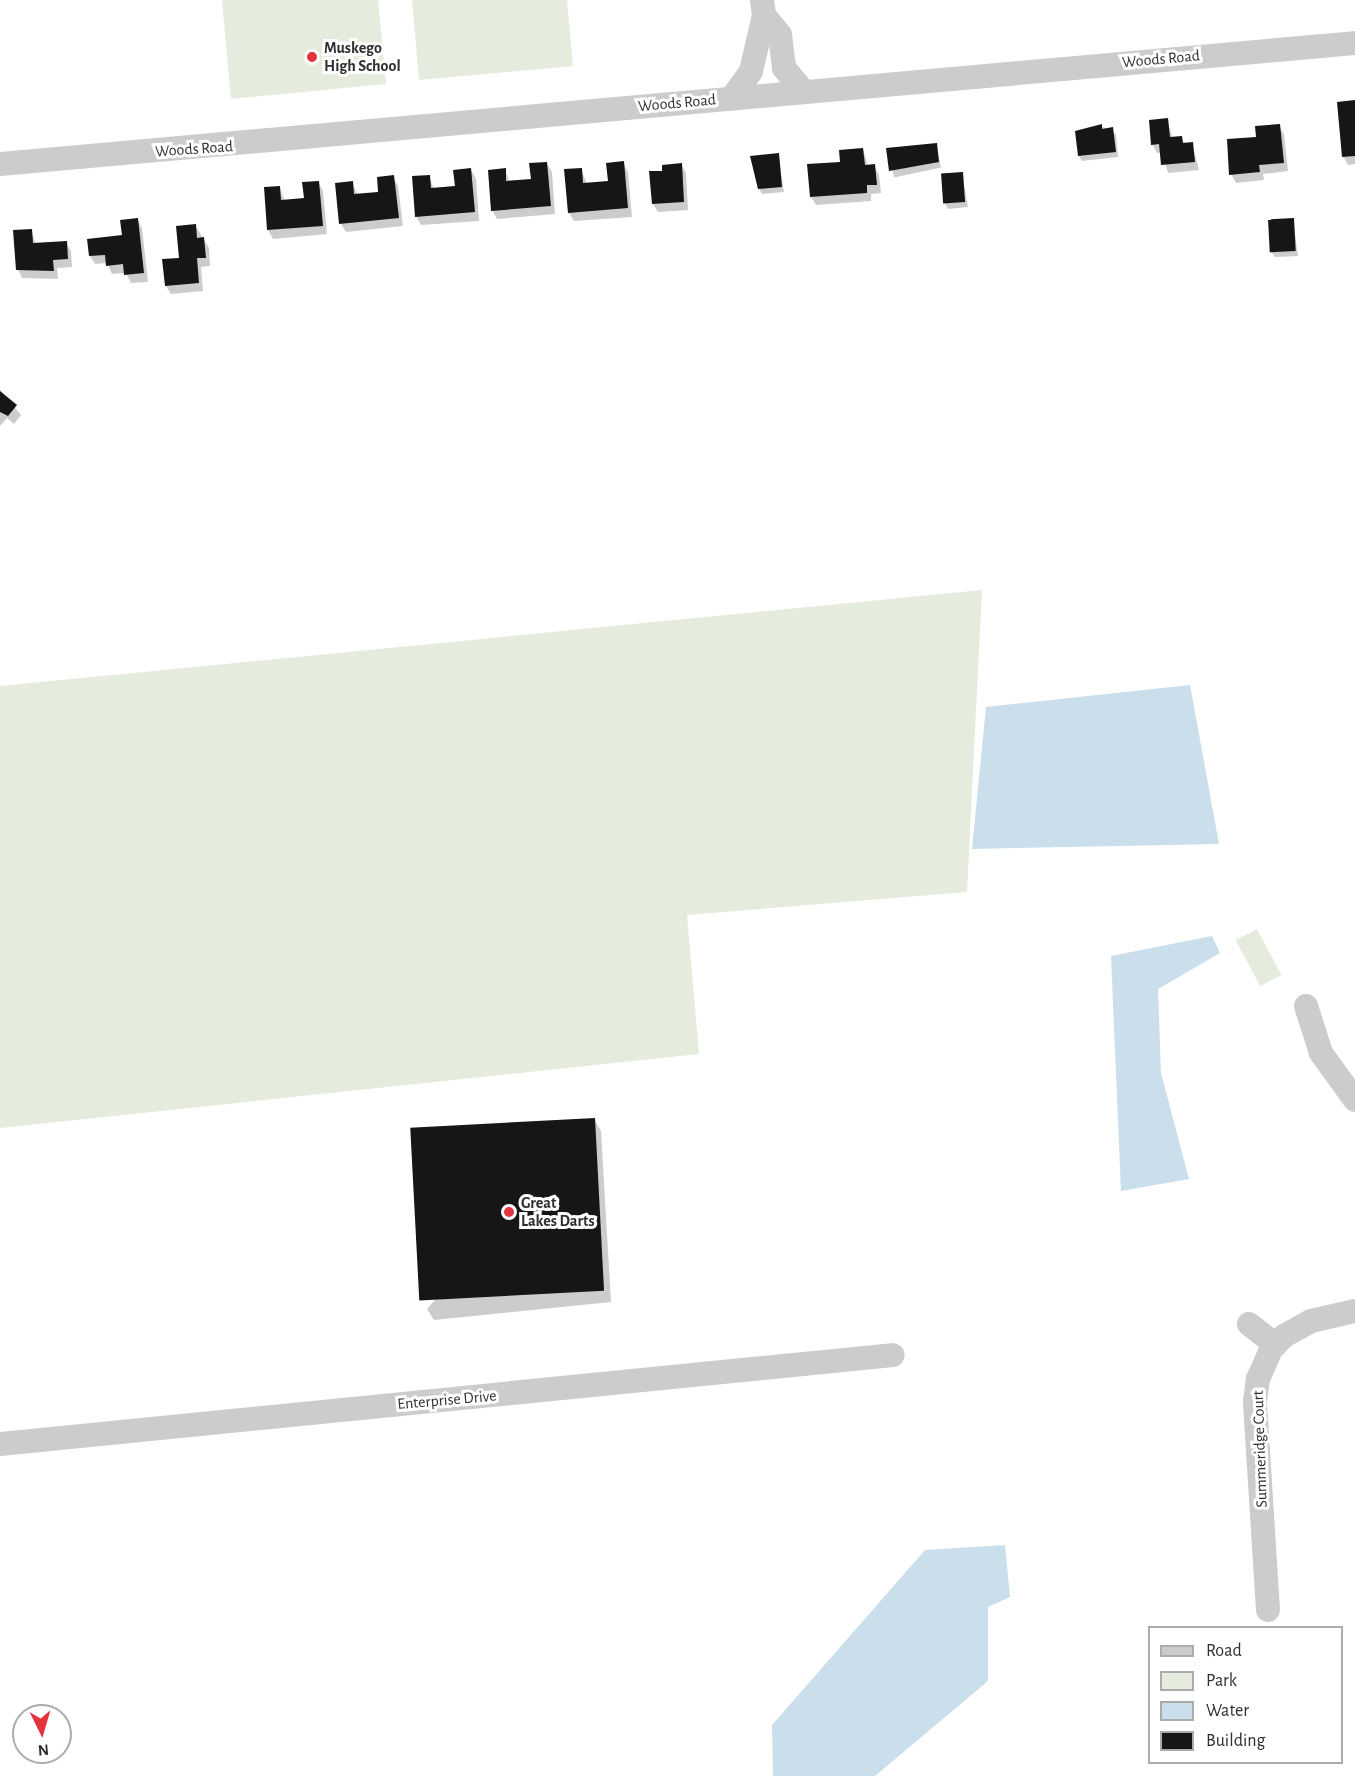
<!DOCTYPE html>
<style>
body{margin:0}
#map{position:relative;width:1355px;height:1776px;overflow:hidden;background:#fff;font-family:"Alegreya Sans",sans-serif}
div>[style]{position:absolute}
.green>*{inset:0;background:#e5ecdd;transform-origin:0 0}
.water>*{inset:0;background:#cadeec}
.shadow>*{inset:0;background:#0003;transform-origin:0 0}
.building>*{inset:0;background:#161616;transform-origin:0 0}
.minor>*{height:24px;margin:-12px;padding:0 12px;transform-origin:12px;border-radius:12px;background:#ccc}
.dots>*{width:16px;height:16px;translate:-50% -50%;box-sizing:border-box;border:3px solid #fff;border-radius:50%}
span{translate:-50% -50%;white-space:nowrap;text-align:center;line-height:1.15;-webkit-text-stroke:6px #fff;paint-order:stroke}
.poi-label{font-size:16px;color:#2f2f2f;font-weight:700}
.left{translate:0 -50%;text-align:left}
.street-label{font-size:16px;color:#2f2f2f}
.legend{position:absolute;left:1148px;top:1626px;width:195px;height:138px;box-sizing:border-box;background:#fff;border:2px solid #acacac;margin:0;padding:8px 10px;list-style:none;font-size:18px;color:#2f2f2f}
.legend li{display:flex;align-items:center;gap:12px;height:30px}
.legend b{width:30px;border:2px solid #acacac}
.north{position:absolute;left:12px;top:1704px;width:60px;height:60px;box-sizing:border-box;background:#fff;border:2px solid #acacac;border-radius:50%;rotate:175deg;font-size:16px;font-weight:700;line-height:24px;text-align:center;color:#2f2f2f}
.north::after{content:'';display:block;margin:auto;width:21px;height:27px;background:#e4333c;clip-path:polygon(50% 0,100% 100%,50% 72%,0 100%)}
</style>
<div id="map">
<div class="green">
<i style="clip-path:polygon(222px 0,378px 0,386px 84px,231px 99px)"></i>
<i style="clip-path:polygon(412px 0,567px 0,573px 66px,419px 80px)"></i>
<i style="clip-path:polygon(982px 590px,967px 892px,687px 915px,699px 1054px,0 1128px,0 686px)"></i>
<i style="left:1257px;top:929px;width:52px;height:24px;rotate:62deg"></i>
</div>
<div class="water">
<i style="clip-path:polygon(1190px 685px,1219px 844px,972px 849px,986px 707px)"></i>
<i style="clip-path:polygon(1212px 936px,1220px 953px,1158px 989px,1161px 1073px,1189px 1179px,1121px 1191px,1111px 956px)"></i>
<i style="clip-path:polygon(1005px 1545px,1010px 1597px,988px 1607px,988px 1681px,875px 1776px,773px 1776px,772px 1725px,925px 1550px)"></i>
</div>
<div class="shadow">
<i style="clip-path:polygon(1355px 102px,1355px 164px,1348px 165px,1343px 156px)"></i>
<i style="clip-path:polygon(1167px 120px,1173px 139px,1192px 144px,1199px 170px,1168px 173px,1162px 152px,1157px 153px,1152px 144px)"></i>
<i style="clip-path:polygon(1101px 126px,1116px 134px,1118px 157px,1082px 161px,1079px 156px)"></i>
<i style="clip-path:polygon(1279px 126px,1284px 134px,1288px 171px,1263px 174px,1264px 180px,1236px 183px,1231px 174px,1258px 138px)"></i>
<i style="left:936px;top:144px;width:24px;height:48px;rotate:78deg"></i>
<i style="clip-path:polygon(863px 149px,868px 166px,874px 166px,879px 175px,881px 193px,871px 194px,871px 201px,816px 205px,811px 197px,841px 163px)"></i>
<i style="clip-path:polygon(778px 154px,784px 192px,762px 194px,759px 188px)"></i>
<i style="clip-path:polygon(623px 163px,628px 172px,632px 217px,574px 221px,569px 213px,581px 169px,587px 184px,609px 183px)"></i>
<i style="clip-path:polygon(547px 164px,552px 172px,555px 214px,497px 219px,492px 210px,505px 170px,510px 182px,532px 181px)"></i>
<i style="clip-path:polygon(681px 165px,686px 173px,688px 210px,658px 212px,653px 204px,664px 172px)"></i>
<i style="clip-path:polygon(471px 170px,476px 179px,479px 221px,421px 225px,416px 216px,429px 177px,434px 189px,456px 187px)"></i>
<i style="clip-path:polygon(962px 174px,968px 207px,948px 209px,945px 203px)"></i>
<i style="clip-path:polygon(393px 177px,398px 186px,403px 226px,346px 232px,341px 224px,337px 184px,352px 183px,358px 195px,380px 193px)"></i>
<i style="clip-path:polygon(318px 182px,323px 191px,327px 234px,273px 239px,268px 230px,265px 188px,279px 187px,285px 201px,305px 200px)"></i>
<i style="clip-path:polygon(137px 219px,142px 228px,148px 282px,131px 283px,126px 273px,112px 274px,107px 263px,95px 264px,90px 256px,123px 236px)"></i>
<i style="clip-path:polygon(1293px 220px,1298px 256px,1275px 257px,1271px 252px)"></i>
<i style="clip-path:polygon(195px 225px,209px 248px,210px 266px,201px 267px,203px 291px,171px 294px,166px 286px)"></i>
<i style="clip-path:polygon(31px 230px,36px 244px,66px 243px,71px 251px,72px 267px,57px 268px,58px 279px,22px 278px,18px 269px)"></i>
<i style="clip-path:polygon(0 390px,21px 415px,14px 424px,7px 418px,0 426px)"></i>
<i style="clip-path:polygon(594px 1119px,601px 1131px,611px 1302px,434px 1320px,427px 1309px)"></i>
</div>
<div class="building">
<i style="clip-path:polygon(1355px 100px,1355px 156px,1342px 157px,1337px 102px)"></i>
<i style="clip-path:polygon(1168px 118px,1170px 137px,1182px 136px,1183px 143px,1193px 142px,1195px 162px,1161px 165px,1159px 144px,1151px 145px,1149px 120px)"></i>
<i style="clip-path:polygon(1102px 124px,1102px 129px,1113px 127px,1116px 152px,1078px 156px,1075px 131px)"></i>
<i style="clip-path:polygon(1280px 124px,1284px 163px,1259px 165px,1260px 172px,1229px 175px,1227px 139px,1256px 137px,1255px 126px)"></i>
<i style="clip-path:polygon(937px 143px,939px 162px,889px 171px,886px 148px)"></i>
<i style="clip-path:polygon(863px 148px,865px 165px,875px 164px,877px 185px,867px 185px,867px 193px,810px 197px,807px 164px,840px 162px,839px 150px)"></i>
<i style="clip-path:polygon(779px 153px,782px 187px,758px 189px,750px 156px)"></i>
<i style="clip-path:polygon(624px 161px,628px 208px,568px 213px,564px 169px,582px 168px,583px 183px,608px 181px,606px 163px)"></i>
<i style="clip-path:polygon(547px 162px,551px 206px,491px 211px,488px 170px,506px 168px,506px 181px,531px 179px,529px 163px)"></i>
<i style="clip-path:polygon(682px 163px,684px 202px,652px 204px,649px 171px,662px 171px,662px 165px)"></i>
<i style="clip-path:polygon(471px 168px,475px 212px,415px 217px,412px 176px,430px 175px,431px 188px,455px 186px,453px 170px)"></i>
<i style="left:963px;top:172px;width:30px;height:22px;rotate:86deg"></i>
<i style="clip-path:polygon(394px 175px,399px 218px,339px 224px,335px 183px,353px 181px,354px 194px,378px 192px,377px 177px)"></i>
<i style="clip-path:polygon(319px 181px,323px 226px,267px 230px,264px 187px,280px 186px,281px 200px,304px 198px,302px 182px)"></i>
<i style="clip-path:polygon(138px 218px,144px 273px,124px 275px,123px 264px,106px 266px,105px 255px,89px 256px,87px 239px,122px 235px,120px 220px)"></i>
<i style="left:1294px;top:218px;width:33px;height:26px;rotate:87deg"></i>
<i style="clip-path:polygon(196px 224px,197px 238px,204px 237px,206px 258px,197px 258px,199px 283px,165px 286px,162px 259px,179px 258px,176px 226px)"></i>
<i style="clip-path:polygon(32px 229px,33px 243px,67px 241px,68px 259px,53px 260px,54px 271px,16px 270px,13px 230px)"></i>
<i style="clip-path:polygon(0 391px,17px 405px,8px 416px,0 412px)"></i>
<i style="left:595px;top:1118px;width:173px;height:185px;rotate:87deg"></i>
</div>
<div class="minor">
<i style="left:764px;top:15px;width:26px;rotate:51deg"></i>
<i style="left:780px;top:35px;width:33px;rotate:83deg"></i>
<i style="left:784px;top:68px;width:31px;rotate:50deg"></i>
<i style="left:731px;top:99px;width:34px;rotate:-54deg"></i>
<i style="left:751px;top:71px;width:57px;rotate:-76.9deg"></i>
<i style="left:764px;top:15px;width:15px;rotate:-98deg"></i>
<i style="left:0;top:164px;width:1360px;rotate:-5.1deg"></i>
<i style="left:1306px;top:1006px;width:49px;rotate:72.3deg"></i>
<i style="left:1321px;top:1053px;width:58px;rotate:54.1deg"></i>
<i style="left:1249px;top:1324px;width:34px;rotate:38deg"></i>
<i style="left:0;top:1444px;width:897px;rotate:-5.69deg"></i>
<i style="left:1268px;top:1610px;width:208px;rotate:-93.6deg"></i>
<i style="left:1255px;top:1402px;width:23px;rotate:-83deg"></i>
<i style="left:1258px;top:1379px;width:34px;rotate:-66deg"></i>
<i style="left:1272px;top:1348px;width:17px;rotate:-45deg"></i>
<i style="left:1284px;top:1336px;width:31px;rotate:-29deg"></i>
<i style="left:1311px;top:1321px;width:45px;rotate:-12.8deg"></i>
</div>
<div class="dots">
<i style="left:312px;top:57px;background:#e4333c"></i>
<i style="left:509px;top:1212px;background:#e4333c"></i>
</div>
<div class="poi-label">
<span class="left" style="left:324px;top:57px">Muskego<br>High School</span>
<span class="left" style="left:521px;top:1212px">Great<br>Lakes Darts</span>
</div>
<div class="street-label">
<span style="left:1161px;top:59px;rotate:-5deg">Woods Road</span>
<span style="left:677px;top:103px;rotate:-5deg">Woods Road</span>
<span style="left:194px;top:149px;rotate:-4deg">Woods Road</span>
<span style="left:447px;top:1400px;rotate:-5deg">Enterprise Drive</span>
<span style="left:1260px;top:1449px;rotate:-92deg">Summeridge Court</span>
</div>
<ul class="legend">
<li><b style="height:8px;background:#ccc"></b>Road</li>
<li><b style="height:16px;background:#e5ecdd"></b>Park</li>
<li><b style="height:16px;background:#cadeec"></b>Water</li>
<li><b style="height:16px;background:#161616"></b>Building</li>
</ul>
<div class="north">N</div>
</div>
